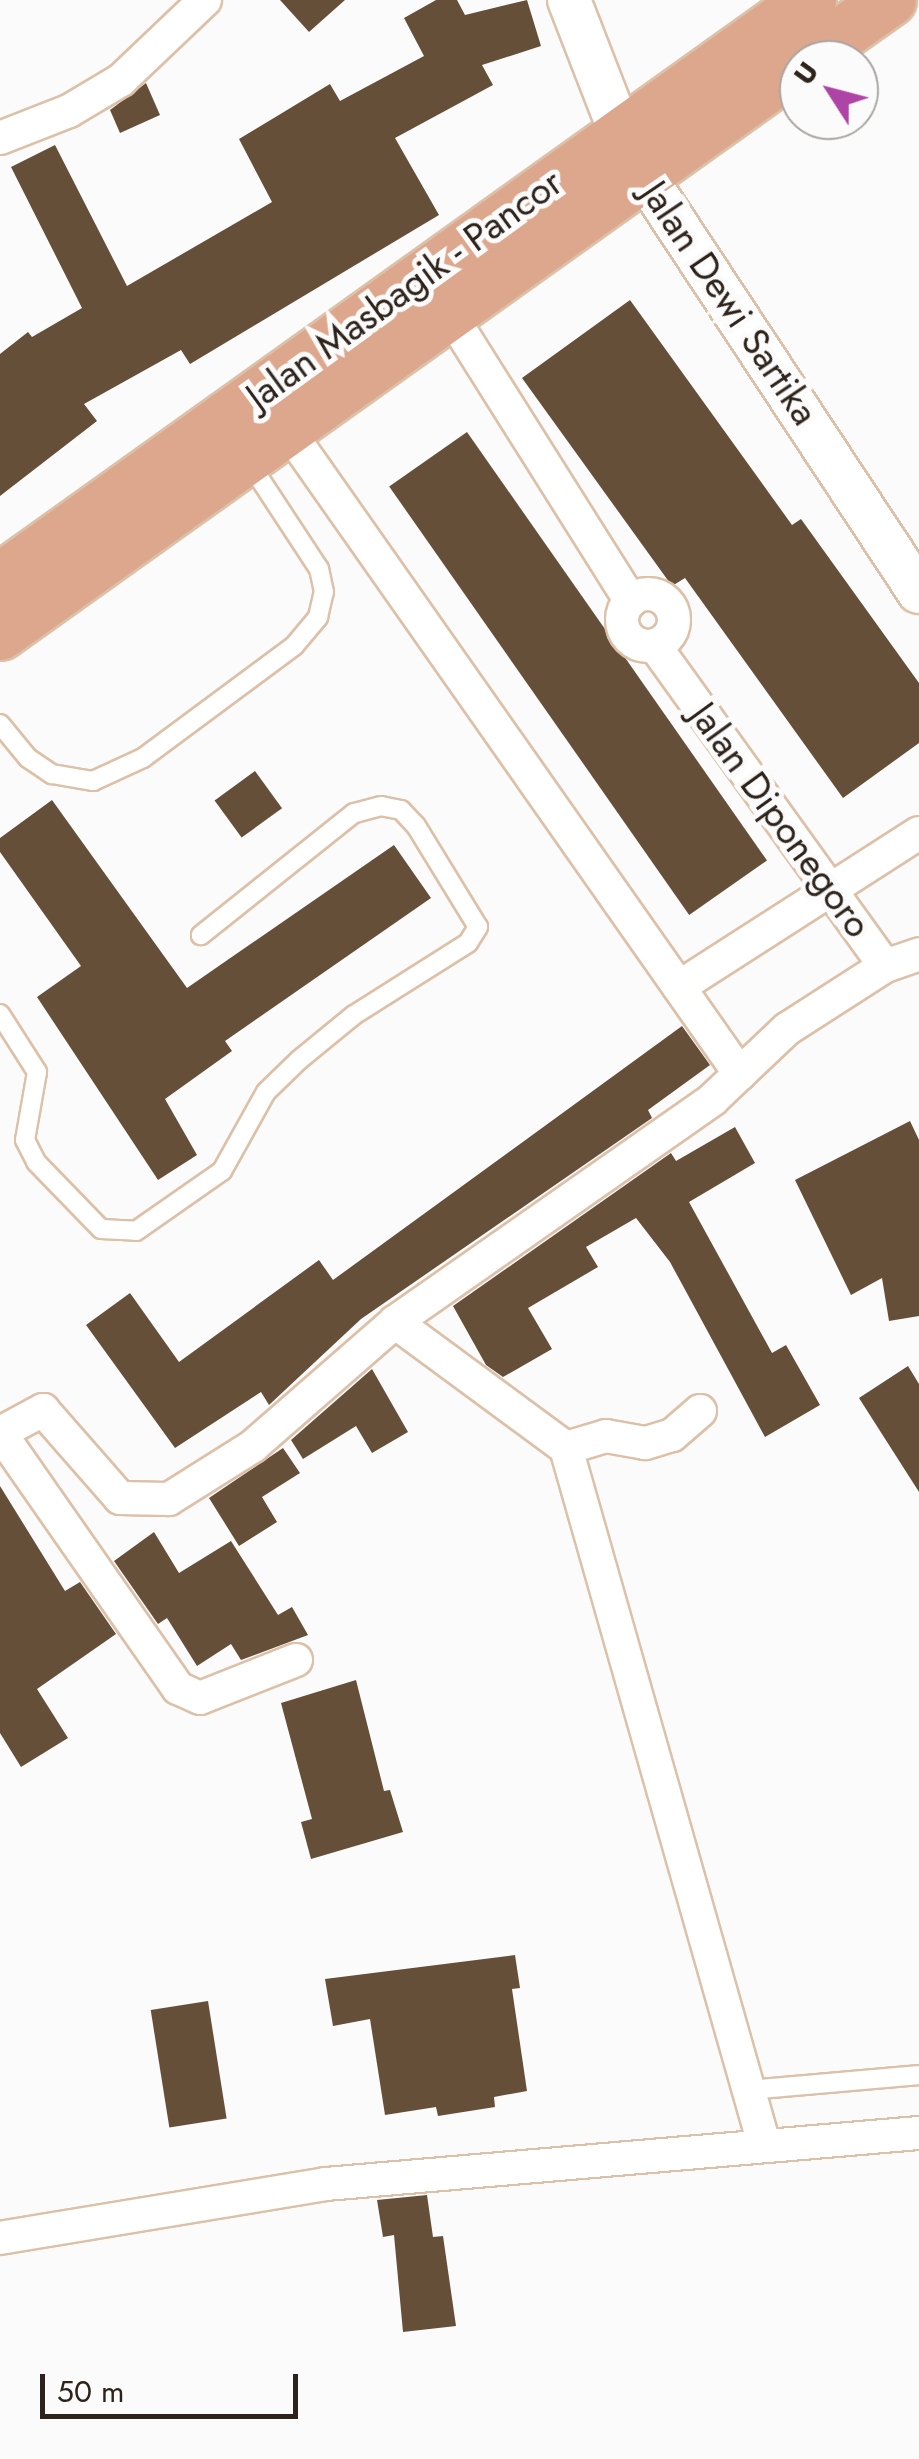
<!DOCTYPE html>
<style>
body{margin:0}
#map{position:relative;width:919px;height:2459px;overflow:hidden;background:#fbfbfb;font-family:Jost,sans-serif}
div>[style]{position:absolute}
.building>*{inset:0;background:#664f39;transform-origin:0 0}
.roads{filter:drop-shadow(2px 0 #dcc1a8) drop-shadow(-2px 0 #dcc1a8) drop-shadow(0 2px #dcc1a8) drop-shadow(0 -2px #dcc1a8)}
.service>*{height:18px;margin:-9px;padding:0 9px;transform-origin:9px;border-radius:9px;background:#fff}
.minor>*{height:32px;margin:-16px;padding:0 16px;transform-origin:16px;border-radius:16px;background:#fff}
.minor>.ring{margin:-16px;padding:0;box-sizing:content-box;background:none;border:32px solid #fff;border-radius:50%}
.tertiary>*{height:42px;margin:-21px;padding:0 21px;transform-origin:21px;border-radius:21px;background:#fff}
.primary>*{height:52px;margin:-26px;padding:0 26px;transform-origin:26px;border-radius:26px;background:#dca78c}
span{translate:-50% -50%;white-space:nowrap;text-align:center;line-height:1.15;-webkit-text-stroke:10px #fbfbfb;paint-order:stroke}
.street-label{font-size:38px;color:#2d231a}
.north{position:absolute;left:779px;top:40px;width:100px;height:100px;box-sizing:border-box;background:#fbfbfb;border:2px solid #a9a5a1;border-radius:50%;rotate:306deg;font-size:28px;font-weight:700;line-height:40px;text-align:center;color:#2d231a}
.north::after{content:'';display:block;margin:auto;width:35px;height:45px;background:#ae45a6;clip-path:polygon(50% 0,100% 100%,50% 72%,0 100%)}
.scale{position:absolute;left:40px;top:2374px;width:258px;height:45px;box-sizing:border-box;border:5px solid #2d231a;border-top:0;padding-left:12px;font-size:30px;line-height:35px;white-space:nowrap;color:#2d231a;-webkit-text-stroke:8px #fbfbfb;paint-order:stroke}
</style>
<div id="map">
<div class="building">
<i style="clip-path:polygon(280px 0,345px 0,309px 32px)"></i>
<i style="clip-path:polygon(436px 0,457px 0,465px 15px,527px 0,541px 46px,482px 65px,493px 85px,395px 138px,439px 215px,190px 364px,181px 350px,84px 404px,97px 421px,0 496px,0 354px,28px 332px,32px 337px,82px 308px,11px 167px,55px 145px,127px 286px,272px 202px,239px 139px,330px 84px,340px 101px,424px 56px,404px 18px)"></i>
<i style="clip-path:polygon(146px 83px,160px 115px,120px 133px,110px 110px)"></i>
<i style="clip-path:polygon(630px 300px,792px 525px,801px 519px,919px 683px,919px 743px,843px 798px,685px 578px,672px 586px,522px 378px)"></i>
<i style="left:467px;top:432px;width:523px;height:95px;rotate:55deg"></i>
<i style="left:255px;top:771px;width:46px;height:50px;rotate:54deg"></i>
<i style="clip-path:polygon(52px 800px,187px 988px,394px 845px,431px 898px,225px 1041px,232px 1051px,165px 1099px,197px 1155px,158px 1180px,37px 997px,81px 966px,0 852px,0 838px)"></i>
<i style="clip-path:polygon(682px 1026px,710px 1065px,648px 1110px,652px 1118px,361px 1319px,269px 1405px,261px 1392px,175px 1448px,86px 1325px,130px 1293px,179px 1362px,319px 1260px,333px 1280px)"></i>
<i style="clip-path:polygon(910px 1121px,919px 1140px,919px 1316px,889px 1321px,882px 1278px,851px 1295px,795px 1180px)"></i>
<i style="clip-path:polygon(735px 1127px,755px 1163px,689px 1202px,772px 1353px,786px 1345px,820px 1405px,765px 1437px,670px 1262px,636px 1218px,586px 1247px,598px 1267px,528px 1308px,552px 1349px,503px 1377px,486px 1365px,453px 1306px,671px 1153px,676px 1161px)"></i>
<i style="clip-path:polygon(908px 1366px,919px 1384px,919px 1492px,859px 1398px)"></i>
<i style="clip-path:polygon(372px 1369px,408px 1432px,372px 1453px,356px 1426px,303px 1459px,291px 1440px)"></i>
<i style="clip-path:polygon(283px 1448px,300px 1473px,262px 1497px,277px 1522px,239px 1546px,209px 1498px)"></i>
<i style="clip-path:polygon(0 1486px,65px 1591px,80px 1582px,116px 1634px,37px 1689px,68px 1738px,21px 1767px,0 1733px)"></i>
<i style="clip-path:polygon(154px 1532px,179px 1573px,231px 1541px,278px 1615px,292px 1607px,308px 1635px,241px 1660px,231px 1644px,197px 1666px,167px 1618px,158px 1624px,114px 1561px)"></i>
<i style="clip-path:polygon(356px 1680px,384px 1791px,390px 1790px,403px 1832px,311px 1859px,301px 1822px,312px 1819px,281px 1703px)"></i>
<i style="clip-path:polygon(515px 1955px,520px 1988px,512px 1989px,527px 2091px,494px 2097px,495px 2107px,438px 2116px,436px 2107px,385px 2115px,370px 2019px,333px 2026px,325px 1979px)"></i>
<i style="left:208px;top:2001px;width:119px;height:58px;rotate:81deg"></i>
<i style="clip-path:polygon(427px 2195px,433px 2237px,443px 2236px,456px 2326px,403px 2332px,394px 2235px,383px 2237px,377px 2200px)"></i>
</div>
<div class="roads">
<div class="service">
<i style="left:0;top:724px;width:44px;rotate:50.5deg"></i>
<i style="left:28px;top:758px;width:29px;rotate:34deg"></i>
<i style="left:52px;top:774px;width:42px;rotate:9.7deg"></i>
<i style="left:93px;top:781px;width:55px;rotate:-24.7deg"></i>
<i style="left:143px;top:758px;width:188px;rotate:-36.6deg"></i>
<i style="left:294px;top:646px;width:38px;rotate:-50deg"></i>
<i style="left:318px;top:617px;width:26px;rotate:-77deg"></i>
<i style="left:324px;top:592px;width:24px;rotate:-102deg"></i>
<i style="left:319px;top:569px;width:129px;rotate:-123.3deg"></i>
<i style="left:0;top:1014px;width:69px;rotate:57.5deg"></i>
<i style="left:37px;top:1072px;width:69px;rotate:100deg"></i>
<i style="left:25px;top:1140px;width:25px;rotate:63deg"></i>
<i style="left:36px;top:1162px;width:93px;rotate:45.9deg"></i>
<i style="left:101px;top:1229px;width:35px;rotate:3deg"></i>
<i style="left:136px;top:1231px;width:105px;rotate:-34.9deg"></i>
<i style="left:222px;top:1171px;width:90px;rotate:-60.9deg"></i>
<i style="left:266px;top:1092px;width:46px;rotate:-44.1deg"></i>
<i style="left:299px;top:1060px;width:71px;rotate:-39.3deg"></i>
<i style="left:354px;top:1015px;width:135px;rotate:-32.3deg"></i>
<i style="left:468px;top:943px;width:19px;rotate:-58deg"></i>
<i style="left:478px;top:927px;width:119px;rotate:-121.5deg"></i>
<i style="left:416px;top:826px;width:22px;rotate:-133deg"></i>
<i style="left:401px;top:810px;width:20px;rotate:-169deg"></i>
<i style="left:381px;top:806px;width:28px;rotate:165deg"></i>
<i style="left:354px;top:813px;width:196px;rotate:141.4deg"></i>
<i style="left:749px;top:2090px;width:171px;rotate:-5deg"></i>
</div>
<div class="minor">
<i style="left:0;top:138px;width:74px;rotate:-21.4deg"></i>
<i style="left:69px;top:111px;width:61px;rotate:-30.8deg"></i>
<i style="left:121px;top:80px;width:116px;rotate:-43.6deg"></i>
<i style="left:450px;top:314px;width:339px;rotate:57.8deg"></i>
<i style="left:287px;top:429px;width:788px;rotate:54.92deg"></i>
<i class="ring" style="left:622px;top:594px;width:20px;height:20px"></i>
<i style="left:655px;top:646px;width:394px;rotate:54.3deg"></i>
<i style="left:885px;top:966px;width:36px;rotate:-19deg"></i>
<i style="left:679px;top:987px;width:285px;rotate:-32.7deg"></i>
<i style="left:395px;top:1322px;width:212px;rotate:36.4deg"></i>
<i style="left:700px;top:1411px;width:37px;rotate:139deg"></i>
<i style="left:672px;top:1435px;width:28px;rotate:163deg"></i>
<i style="left:645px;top:1443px;width:40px;rotate:-170deg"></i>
<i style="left:606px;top:1436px;width:42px;rotate:163.3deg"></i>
<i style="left:566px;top:1448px;width:724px;rotate:74.12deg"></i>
<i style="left:296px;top:1660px;width:103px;rotate:158.4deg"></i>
<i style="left:200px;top:1698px;width:24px;rotate:-156deg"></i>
<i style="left:178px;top:1688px;width:311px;rotate:-124.9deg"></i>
<i style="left:0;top:1433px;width:49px;rotate:-28.1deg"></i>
<i style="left:43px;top:1410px;width:117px;rotate:48.8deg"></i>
<i style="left:120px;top:1498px;width:49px;rotate:1.2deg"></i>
<i style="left:169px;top:1499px;width:99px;rotate:-32.2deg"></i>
<i style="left:253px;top:1446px;width:189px;rotate:-41.1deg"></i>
<i style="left:395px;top:1322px;width:388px;rotate:-35deg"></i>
<i style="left:713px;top:1099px;width:102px;rotate:-43.4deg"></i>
<i style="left:787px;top:1029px;width:117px;rotate:-32.7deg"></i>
<i style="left:0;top:2238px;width:330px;rotate:-9.4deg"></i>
<i style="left:326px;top:2184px;width:595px;rotate:-4.92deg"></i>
</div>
<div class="tertiary">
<i style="left:569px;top:0;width:144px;rotate:68.8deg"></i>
<i style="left:621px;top:134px;width:49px;rotate:60.8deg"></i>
<i style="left:645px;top:177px;width:497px;rotate:56.6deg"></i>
</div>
<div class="primary">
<i style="left:805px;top:60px;width:104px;rotate:-35.2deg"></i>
<i style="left:0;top:580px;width:996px;rotate:-35.6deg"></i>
<i style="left:0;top:634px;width:981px;rotate:-35.5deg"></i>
</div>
</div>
<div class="street-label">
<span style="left:404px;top:289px;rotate:-36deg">Jalan Masbagik - Pancor</span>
<span style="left:730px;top:303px;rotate:56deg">Jalan Dewi Sartika</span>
<span style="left:781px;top:820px;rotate:54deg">Jalan Diponegoro</span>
</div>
<div class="north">U</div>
<div class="scale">50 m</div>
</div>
